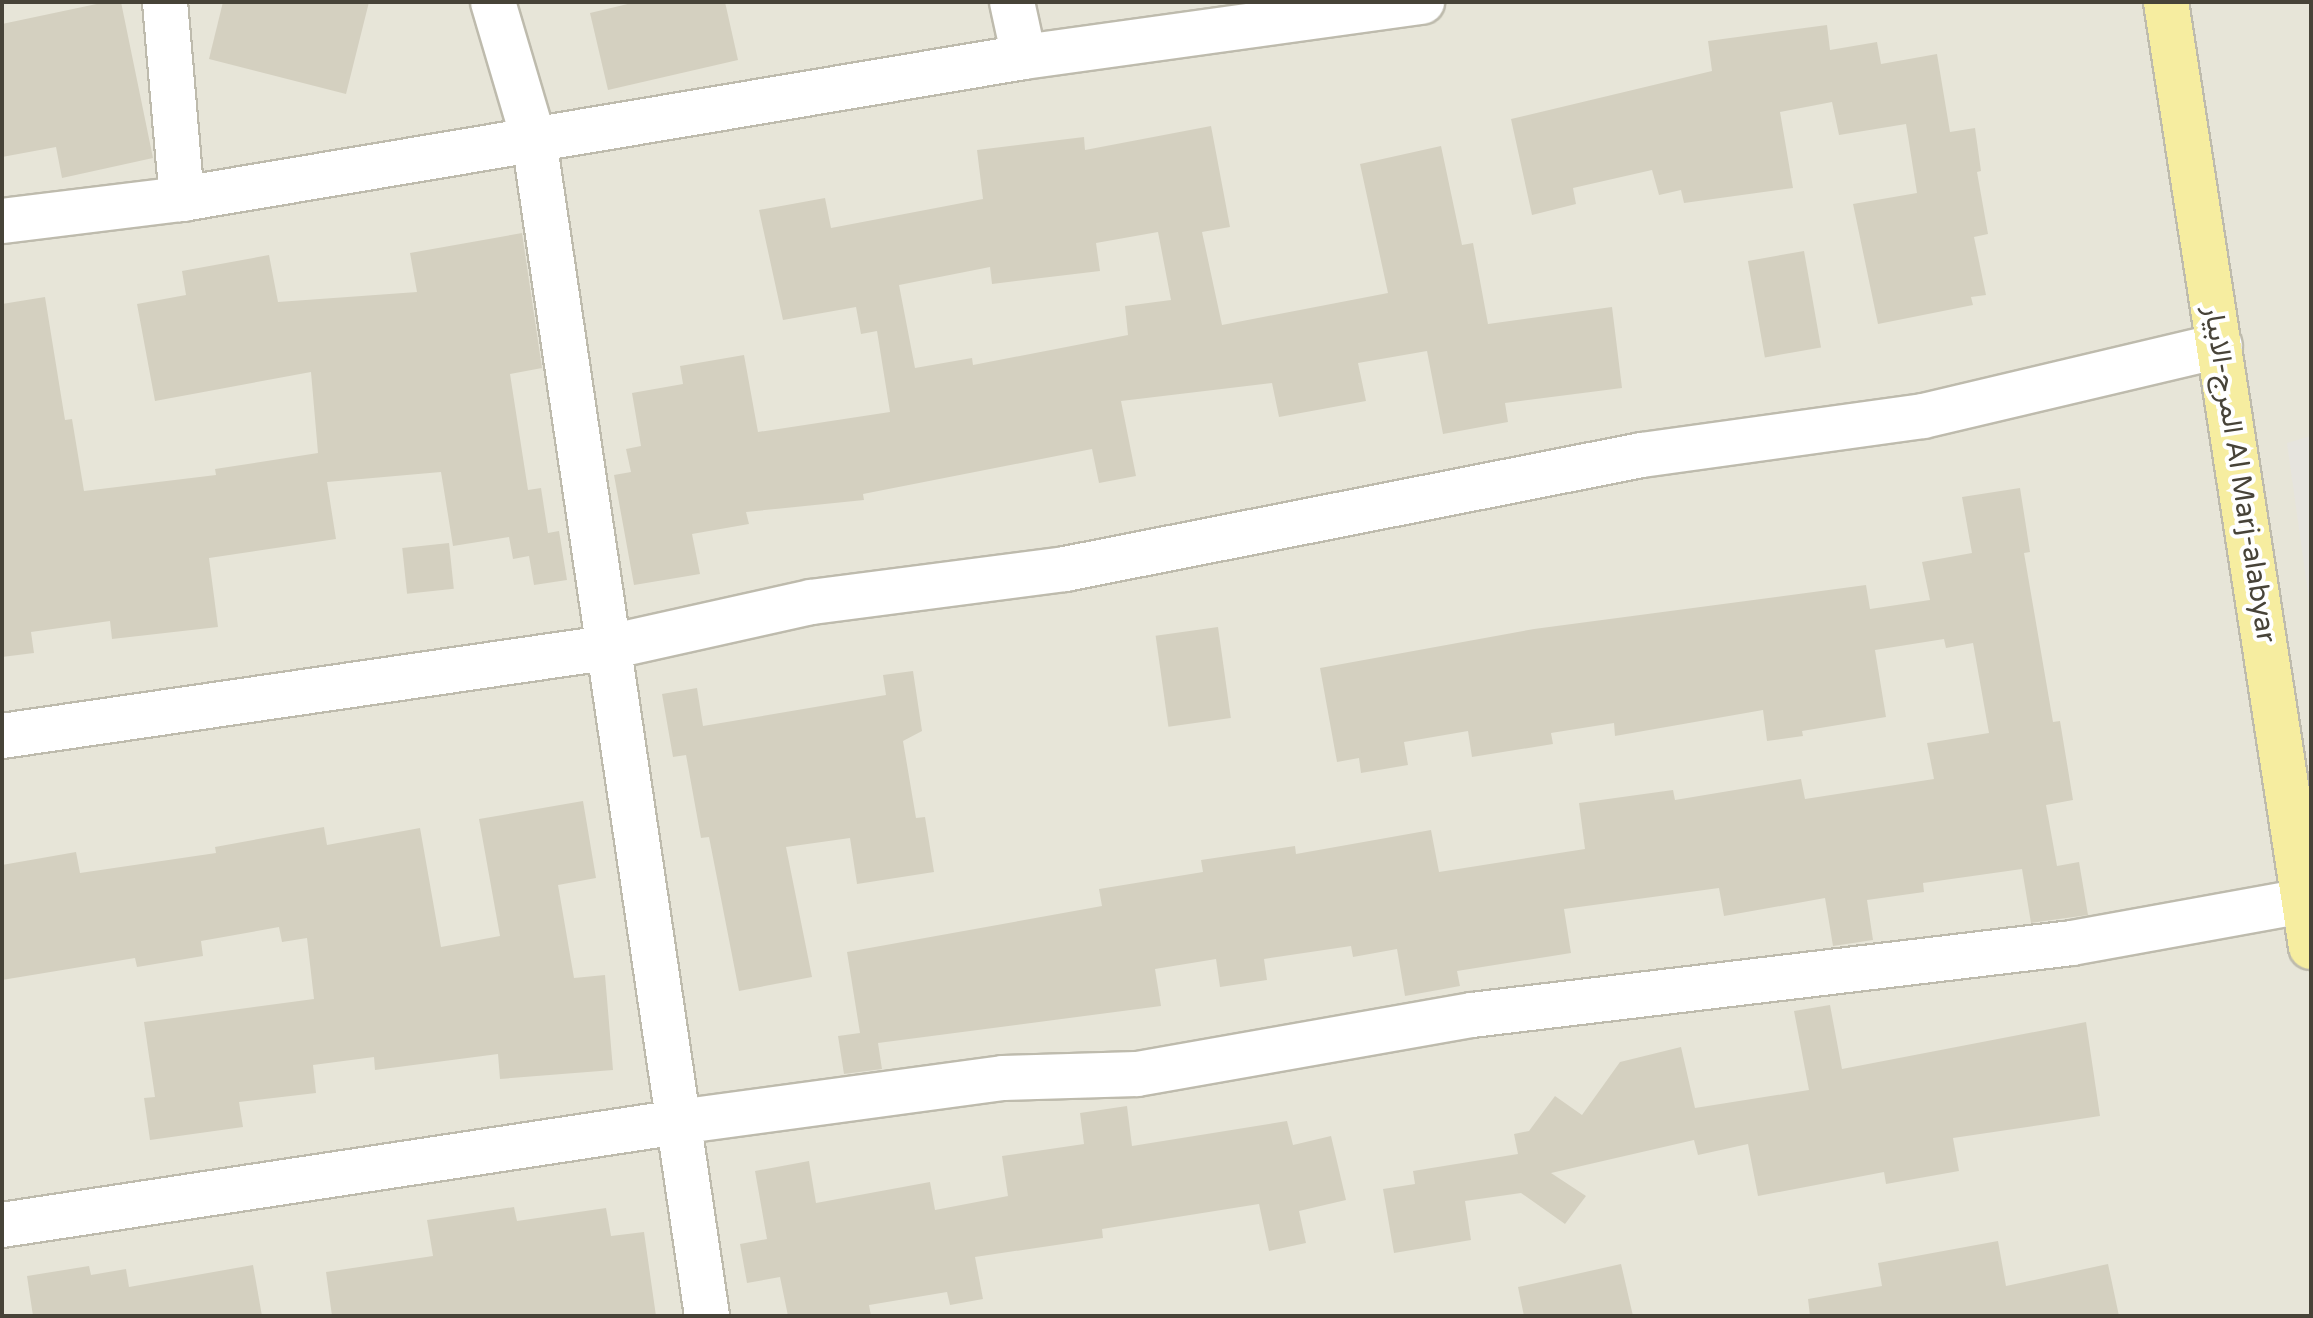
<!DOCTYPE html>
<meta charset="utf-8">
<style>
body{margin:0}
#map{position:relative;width:2313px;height:1318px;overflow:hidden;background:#f3f2e9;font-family:"Varela Round",Vazirmatn,sans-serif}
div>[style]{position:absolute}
.residential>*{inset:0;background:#e7e5d8;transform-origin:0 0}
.industrial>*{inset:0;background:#e6e4de}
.building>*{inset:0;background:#d4d0c0;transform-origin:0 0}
.roads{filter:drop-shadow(2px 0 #bebbad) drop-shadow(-2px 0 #bebbad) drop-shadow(0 2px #bebbad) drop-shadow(0 -2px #bebbad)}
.minor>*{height:44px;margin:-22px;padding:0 22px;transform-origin:22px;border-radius:22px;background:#fff}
.major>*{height:44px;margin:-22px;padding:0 22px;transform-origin:22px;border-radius:22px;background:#f6eda0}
span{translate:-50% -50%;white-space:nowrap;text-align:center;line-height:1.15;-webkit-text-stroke:8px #fff;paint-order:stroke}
.street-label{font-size:28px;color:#474338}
.frame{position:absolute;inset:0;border:4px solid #474338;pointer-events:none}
</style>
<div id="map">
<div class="residential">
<i style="left:2px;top:2px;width:2309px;height:1314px"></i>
</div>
<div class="industrial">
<i style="clip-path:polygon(2311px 436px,2311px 614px,2287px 443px)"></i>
</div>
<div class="building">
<i style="clip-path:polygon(106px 2px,121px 2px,153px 158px,62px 178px,56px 147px,2px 157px,2px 24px)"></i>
<i style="clip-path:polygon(223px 2px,369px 2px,346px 94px,209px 59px)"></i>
<i style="clip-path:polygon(636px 2px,725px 2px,738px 60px,608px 90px,590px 13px)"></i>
<i style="clip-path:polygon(1827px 25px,1830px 50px,1877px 42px,1881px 64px,1937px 54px,1950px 132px,1975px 128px,1981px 171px,1977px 172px,1988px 234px,1974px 237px,1986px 295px,1971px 297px,1973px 305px,1878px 324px,1853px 204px,1917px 193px,1906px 124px,1839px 135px,1832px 102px,1780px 112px,1793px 188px,1684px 203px,1681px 190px,1659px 195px,1652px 170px,1573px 188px,1576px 204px,1532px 215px,1511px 119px,1712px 71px,1708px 41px)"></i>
<i style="clip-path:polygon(evenodd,1211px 126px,1230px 227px,1202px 232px,1222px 325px,1388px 293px,1360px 164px,1441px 146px,1462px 245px,1473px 243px,1488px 324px,1612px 307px,1622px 388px,1505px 403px,1508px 422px,1443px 434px,1427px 351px,1358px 363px,1366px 401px,1279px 417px,1272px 383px,1121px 401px,1136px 476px,1099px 483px,1092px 449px,863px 494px,864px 500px,746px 512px,749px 524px,692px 534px,700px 574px,634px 585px,614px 475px,631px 472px,626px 449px,641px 446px,632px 393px,683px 384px,680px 366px,744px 355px,758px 432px,890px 412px,877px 331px,861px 334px,856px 307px,783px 320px,759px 210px,825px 198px,831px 228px,983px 199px,977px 150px,1084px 137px,1085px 150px,1211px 126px,1158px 232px,1171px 300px,1125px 306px,1128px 335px,973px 365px,972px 358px,915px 368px,899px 285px,990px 267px,992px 284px,1100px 271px,1096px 243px,1158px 232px)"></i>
<i style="clip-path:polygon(522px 233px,542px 368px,510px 374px,528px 490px,541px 488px,548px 533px,559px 531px,567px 580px,534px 585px,529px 556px,513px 559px,509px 537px,453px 546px,441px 472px,327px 482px,336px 539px,209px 558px,218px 627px,112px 639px,110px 621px,31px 632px,34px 653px,2px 657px,2px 304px,45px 297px,65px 420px,72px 419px,84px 491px,216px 475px,215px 469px,318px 453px,311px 372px,155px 401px,137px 304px,186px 295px,182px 271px,269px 255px,278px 302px,417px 292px,410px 253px)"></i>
<i style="left:1804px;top:251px;width:98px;height:57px;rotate:80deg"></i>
<i style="clip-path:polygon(2020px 488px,2030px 552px,2024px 553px,2053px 722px,2060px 721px,2073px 800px,2046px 805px,2057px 866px,2079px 862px,2088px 915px,2031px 923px,2022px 869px,1923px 883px,1924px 892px,1867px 900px,1873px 940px,1833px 946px,1825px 898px,1724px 916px,1719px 888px,1564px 909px,1571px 953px,1457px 971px,1460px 986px,1405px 996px,1397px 949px,1353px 957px,1351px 946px,1264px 959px,1267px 980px,1220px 987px,1216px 959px,1155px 969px,1161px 1006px,878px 1043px,882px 1069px,844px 1074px,838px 1036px,860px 1033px,847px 952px,1102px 906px,1099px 889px,1203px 872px,1201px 860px,1295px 846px,1296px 854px,1431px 830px,1439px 872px,1585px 849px,1579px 803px,1673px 790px,1675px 800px,1801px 779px,1805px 799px,1934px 779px,1927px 743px,1989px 733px,1973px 643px,1946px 648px,1944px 639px,1875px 650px,1886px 717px,1802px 731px,1803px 736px,1767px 741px,1763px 710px,1615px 736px,1614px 723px,1551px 733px,1553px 744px,1472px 757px,1468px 731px,1404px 742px,1408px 765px,1361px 773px,1359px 758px,1337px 762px,1320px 668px,1534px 629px,1866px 585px,1870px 609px,1930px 600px,1922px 562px,1972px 553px,1962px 497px)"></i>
<i style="left:449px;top:543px;width:46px;height:47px;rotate:84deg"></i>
<i style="left:1218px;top:627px;width:92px;height:63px;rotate:82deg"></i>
<i style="clip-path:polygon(913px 671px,922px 731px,903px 741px,916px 818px,925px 817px,934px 872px,857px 884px,850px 838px,786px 847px,812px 977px,739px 991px,709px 837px,701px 838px,686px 755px,673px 757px,662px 694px,697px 688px,703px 726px,886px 695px,883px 675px)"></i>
<i style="clip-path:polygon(583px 801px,596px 878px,558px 885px,574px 978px,605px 975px,613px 1070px,500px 1079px,498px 1054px,375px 1070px,374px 1057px,313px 1065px,316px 1093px,239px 1102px,243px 1127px,150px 1140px,144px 1098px,155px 1097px,144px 1022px,314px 999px,307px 938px,282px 942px,279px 927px,201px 941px,203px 956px,137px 967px,135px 958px,2px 980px,2px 865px,76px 852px,80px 873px,216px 853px,215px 847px,324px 827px,327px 845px,420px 828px,441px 947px,500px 936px,479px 819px)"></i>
<i style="clip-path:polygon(1830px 1005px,1842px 1069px,2086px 1022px,2100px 1116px,1953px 1138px,1959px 1171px,1886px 1184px,1884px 1172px,1758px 1196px,1748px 1144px,1698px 1155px,1694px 1140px,1551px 1173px,1586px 1196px,1565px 1224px,1521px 1193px,1465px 1201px,1471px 1240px,1394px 1253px,1383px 1189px,1415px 1184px,1413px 1171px,1518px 1154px,1514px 1134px,1529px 1131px,1555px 1096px,1582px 1115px,1620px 1062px,1681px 1047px,1695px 1108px,1809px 1090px,1794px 1011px)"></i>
<i style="clip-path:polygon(1127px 1106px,1132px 1146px,1287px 1121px,1293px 1145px,1331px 1136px,1346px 1200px,1299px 1211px,1306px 1243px,1269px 1251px,1259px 1204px,1102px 1229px,1103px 1238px,975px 1257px,983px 1299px,950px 1305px,947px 1292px,869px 1305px,871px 1316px,788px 1316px,780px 1277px,747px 1283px,740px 1244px,767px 1239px,755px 1171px,809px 1161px,816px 1203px,930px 1182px,935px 1210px,1008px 1196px,1002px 1156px,1084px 1144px,1080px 1113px)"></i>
<i style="clip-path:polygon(514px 1207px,517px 1221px,606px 1208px,611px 1236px,644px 1232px,656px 1316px,332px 1316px,326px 1272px,433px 1256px,427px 1220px)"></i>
<i style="clip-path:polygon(1998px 1241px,2006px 1286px,2108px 1264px,2119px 1316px,1810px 1316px,1808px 1299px,1882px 1286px,1878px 1263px)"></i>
<i style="clip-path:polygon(1621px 1264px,1633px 1316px,1524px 1316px,1518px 1287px)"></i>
<i style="clip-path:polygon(253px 1265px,262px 1316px,33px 1316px,27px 1276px,89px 1266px,91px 1275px,126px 1269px,129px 1287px)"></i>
</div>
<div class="roads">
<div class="minor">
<i style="left:165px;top:2px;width:198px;rotate:85.1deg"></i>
<i style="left:493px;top:2px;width:144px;rotate:73.5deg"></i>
<i style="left:534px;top:140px;width:1189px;rotate:81.63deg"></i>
<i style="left:1012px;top:2px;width:56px;rotate:77.7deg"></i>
<i style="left:2px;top:221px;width:181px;rotate:-7deg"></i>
<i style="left:182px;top:199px;width:854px;rotate:-9.57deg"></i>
<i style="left:1024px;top:57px;width:402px;rotate:-7.9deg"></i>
<i style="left:2px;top:736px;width:609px;rotate:-8.3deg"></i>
<i style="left:605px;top:648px;width:211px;rotate:-12.6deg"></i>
<i style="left:811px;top:602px;width:256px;rotate:-7.4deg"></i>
<i style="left:1065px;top:569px;width:588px;rotate:-11.18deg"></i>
<i style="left:1642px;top:455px;width:284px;rotate:-7.9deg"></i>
<i style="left:1923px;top:416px;width:305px;rotate:-13.3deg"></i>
<i style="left:2px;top:1225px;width:684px;rotate:-8.66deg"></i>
<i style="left:678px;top:1122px;width:328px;rotate:-7.7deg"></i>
<i style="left:1003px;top:1078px;width:134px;rotate:-1.7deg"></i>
<i style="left:1137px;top:1074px;width:340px;rotate:-10deg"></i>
<i style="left:1472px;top:1015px;width:604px;rotate:-6.84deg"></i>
<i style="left:2072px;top:943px;width:235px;rotate:-10.3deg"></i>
</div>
<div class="major">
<i style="left:2166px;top:2px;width:956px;rotate:81.28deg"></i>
</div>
</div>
<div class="street-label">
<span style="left:2240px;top:474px;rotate:81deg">المرج-الابيار Al Marj-alabyar</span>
</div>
<div class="frame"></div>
</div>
